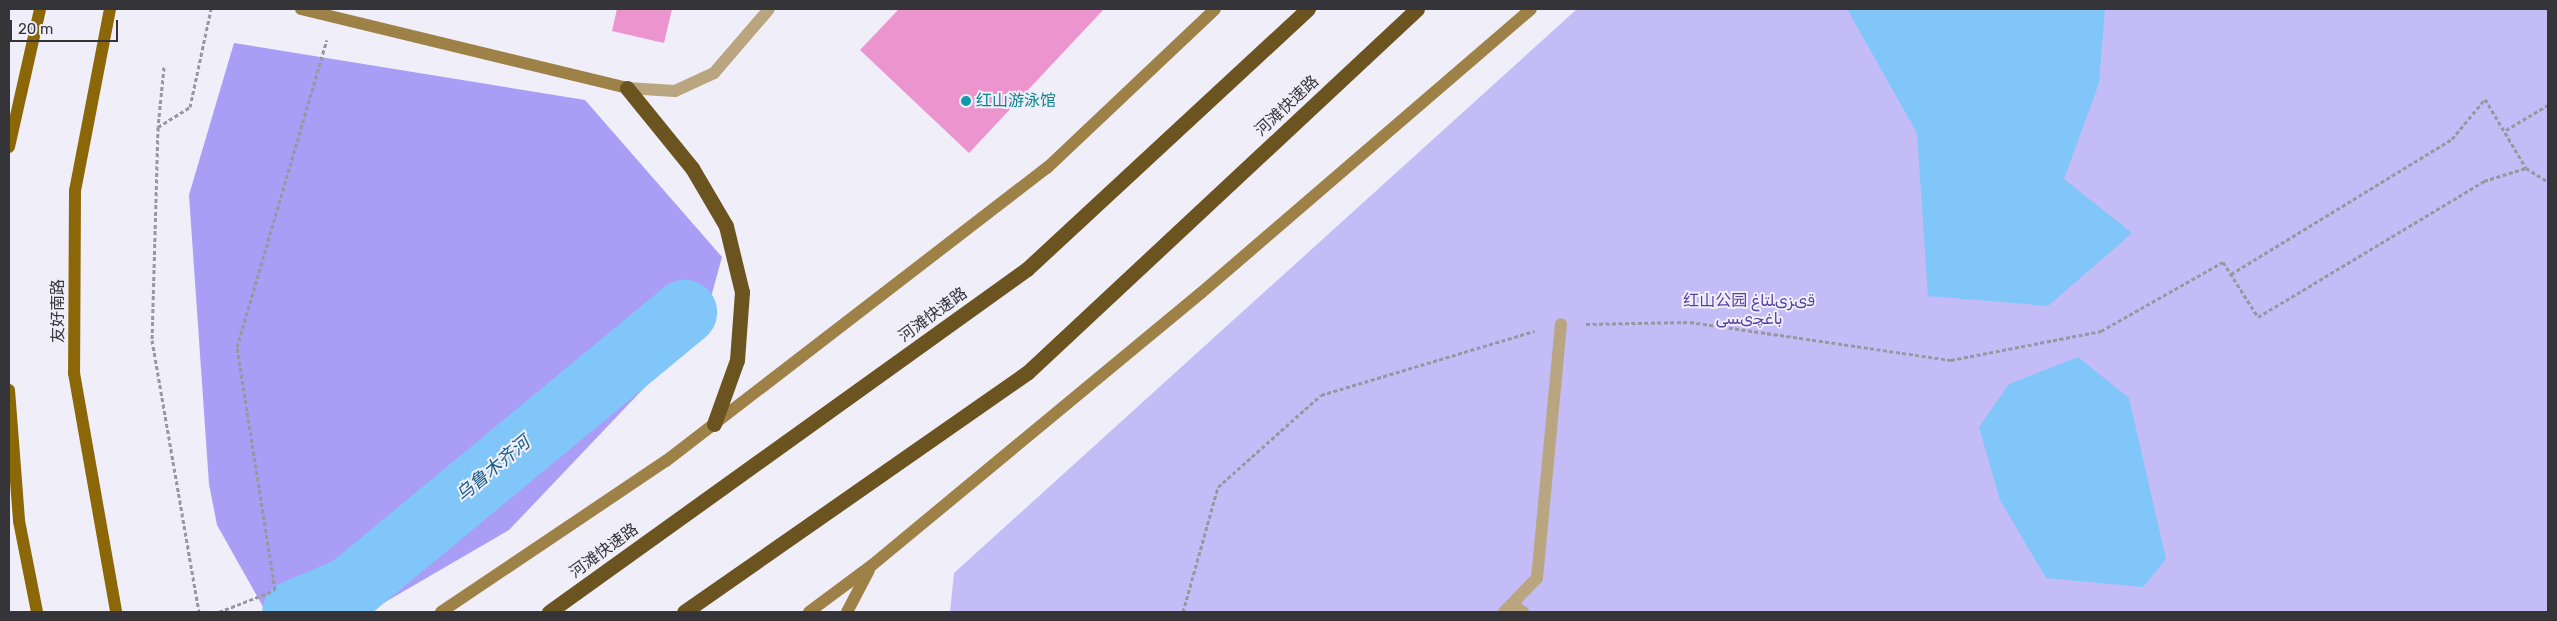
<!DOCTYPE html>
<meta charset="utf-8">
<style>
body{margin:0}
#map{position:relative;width:2557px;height:621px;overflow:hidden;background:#efeef9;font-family:Rubik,Vazirmatn,"Noto Sans SC",sans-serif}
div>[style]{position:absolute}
.green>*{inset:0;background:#c3bcf7}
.forest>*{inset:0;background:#aa9df5}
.water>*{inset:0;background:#80c6f9}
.river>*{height:65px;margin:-32.5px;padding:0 32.5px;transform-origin:32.5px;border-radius:32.5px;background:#80c6f9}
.building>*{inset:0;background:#ec94cd}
.path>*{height:3px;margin-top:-1.5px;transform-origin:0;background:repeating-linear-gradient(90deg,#98979f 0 4px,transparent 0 6.5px)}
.lane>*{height:12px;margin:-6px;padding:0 6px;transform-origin:6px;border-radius:6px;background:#b9a680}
.street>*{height:12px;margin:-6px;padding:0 6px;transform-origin:6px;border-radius:6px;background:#b9a680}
.secondary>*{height:12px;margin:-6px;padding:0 6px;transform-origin:6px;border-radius:6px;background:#9e8146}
.primary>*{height:12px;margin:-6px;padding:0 6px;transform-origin:6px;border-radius:6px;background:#8b6708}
.highway>*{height:15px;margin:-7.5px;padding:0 7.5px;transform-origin:7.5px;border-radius:7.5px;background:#6c5420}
.dots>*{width:14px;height:14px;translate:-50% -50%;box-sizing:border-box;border:2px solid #efeef9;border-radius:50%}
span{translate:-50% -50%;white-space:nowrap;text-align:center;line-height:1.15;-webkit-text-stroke:4px #efeef9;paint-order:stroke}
.culture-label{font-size:16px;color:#0d838f}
.left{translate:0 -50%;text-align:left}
.street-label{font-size:16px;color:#353539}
.park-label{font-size:16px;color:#573fa5}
.water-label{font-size:18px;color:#185b85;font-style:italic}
.frame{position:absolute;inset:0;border:10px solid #353539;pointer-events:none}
.scale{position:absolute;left:10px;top:20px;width:108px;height:22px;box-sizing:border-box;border:2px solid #353539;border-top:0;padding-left:6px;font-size:15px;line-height:18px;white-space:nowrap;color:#353539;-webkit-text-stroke:4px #efeef9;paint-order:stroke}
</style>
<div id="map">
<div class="green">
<i style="clip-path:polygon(1577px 9px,2548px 9px,2548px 612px,950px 612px,954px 573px)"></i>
</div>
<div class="forest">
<i style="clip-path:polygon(234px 43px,585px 100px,722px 257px,703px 326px,509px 530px,368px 612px,266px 612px,217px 525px,209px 484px,189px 195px)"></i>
</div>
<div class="water">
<i style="clip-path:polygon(1847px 9px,2105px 9px,2099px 83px,2064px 179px,2132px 233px,2048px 306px,1928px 296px,1917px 133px)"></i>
<i style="clip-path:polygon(2078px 357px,2129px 398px,2166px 559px,2143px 587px,2046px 578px,2000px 500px,1979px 427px,2009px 384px)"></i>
</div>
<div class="river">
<i style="left:294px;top:612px;width:60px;rotate:-22.7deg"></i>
<i style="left:349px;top:589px;width:435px;rotate:-39.6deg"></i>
</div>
<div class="building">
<i style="clip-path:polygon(617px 9px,672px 9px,664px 43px,612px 31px)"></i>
<i style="clip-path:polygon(899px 9px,1104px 9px,969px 153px,860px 50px)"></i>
</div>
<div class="path">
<i style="left:164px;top:67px;width:60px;rotate:95.7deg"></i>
<i style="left:158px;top:127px;width:213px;rotate:91.6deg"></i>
<i style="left:152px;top:340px;width:276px;rotate:80.2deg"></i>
<i style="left:158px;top:127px;width:38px;rotate:-32deg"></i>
<i style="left:190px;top:107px;width:100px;rotate:-77.9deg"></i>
<i style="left:2506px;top:130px;width:49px;rotate:-30.8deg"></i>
<i style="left:2231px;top:274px;width:259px;rotate:-31.4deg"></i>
<i style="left:2452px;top:139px;width:52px;rotate:-50.5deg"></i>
<i style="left:2485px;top:99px;width:80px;rotate:59.3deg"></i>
<i style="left:2526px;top:168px;width:26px;rotate:32deg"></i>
<i style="left:1586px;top:324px;width:104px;rotate:-1.1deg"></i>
<i style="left:1690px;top:322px;width:264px;rotate:8.3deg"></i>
<i style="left:1951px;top:360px;width:153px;rotate:-10.9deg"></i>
<i style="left:2101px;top:331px;width:140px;rotate:-29.5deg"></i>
<i style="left:2223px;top:262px;width:65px;rotate:57.5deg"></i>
<i style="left:2258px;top:317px;width:264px;rotate:-31deg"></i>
<i style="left:2484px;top:181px;width:44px;rotate:-17.2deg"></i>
<i style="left:219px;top:612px;width:60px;rotate:-21.4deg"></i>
<i style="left:275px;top:590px;width:246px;rotate:-98.9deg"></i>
<i style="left:237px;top:347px;width:320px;rotate:-73.7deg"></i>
<i style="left:1183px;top:612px;width:130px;rotate:-74.4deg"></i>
<i style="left:1218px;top:487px;width:138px;rotate:-41.8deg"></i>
<i style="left:1321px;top:395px;width:223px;rotate:-16.7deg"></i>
</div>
<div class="lane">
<i style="left:1512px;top:605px;width:13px;rotate:32deg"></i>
<i style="left:1504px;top:612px;width:47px;rotate:-45.9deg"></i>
<i style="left:1537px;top:578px;width:255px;rotate:-84.6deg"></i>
</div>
<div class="street">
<i style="left:627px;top:88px;width:48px;rotate:3.6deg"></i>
<i style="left:675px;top:91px;width:43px;rotate:-24.8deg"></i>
<i style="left:714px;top:73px;width:84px;rotate:-49.3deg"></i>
</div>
<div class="secondary">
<i style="left:301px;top:9px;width:335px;rotate:13.6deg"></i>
<i style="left:441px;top:612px;width:271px;rotate:-33.9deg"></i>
<i style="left:666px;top:461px;width:481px;rotate:-37.6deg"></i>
<i style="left:1047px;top:168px;width:231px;rotate:-43.4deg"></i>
<i style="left:809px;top:612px;width:77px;rotate:-36.6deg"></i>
<i style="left:871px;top:566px;width:428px;rotate:-39.6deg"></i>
<i style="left:1201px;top:293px;width:435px;rotate:-40.7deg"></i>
<i style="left:847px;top:612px;width:47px;rotate:-62.4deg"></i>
</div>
<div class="primary">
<i style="left:110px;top:9px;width:185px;rotate:100.9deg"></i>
<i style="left:75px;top:191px;width:182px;rotate:90.3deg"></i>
<i style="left:74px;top:373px;width:243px;rotate:80deg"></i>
<i style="left:9px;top:147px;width:141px;rotate:-77.3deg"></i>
<i style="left:9px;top:390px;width:131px;rotate:85.6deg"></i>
<i style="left:19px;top:521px;width:93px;rotate:78.8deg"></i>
</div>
<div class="highway">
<i style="left:627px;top:88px;width:103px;rotate:50.9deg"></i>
<i style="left:692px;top:168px;width:67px;rotate:59.6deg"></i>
<i style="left:726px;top:226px;width:68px;rotate:76.4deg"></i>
<i style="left:742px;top:292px;width:68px;rotate:94.2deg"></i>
<i style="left:737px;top:360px;width:68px;rotate:109.8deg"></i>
<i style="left:549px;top:612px;width:588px;rotate:-35.66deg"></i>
<i style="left:1027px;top:269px;width:383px;rotate:-42.8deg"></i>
<i style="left:684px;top:612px;width:419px;rotate:-34.9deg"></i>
<i style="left:1028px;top:372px;width:532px;rotate:-43.02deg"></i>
</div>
<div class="dots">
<i style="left:966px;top:101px;background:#0f9aa8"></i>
</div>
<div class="culture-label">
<span class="left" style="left:976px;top:101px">红山游泳馆</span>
</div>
<div class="street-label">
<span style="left:1287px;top:106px;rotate:-43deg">河滩快速路</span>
<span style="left:58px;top:311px;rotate:-90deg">友好南路</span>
<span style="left:933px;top:315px;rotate:-36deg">河滩快速路</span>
<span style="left:604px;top:551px;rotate:-36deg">河滩快速路</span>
</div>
<div class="park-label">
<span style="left:1749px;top:310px">红山公园 قىزىلتاغ<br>باغچىسى</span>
</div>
<div class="water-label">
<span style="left:493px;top:469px;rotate:-40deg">乌鲁木齐河</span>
</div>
<div class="frame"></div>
<div class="scale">20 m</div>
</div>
